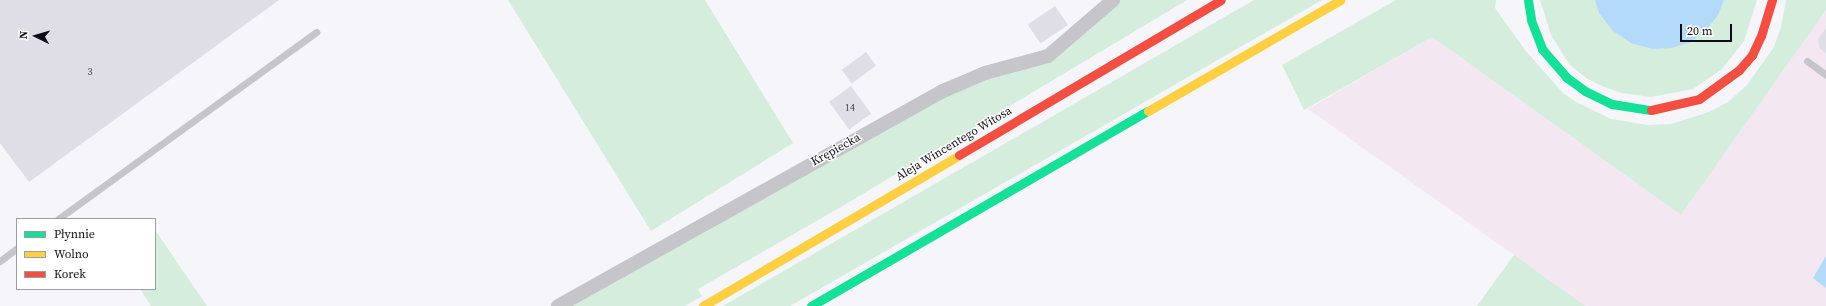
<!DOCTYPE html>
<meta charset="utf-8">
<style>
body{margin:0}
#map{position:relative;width:1826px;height:306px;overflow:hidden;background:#f6f5fa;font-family:"Source Serif 4",serif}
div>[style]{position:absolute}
.commercial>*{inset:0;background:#f3e8f1}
.green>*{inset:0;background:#d4eddd}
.water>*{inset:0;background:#b3daf8}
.building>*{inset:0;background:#dfdde6;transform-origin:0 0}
.lane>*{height:7px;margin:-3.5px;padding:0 3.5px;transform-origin:3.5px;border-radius:3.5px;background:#c6c5ca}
.street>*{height:14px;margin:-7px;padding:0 7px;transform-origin:7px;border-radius:7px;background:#c6c5ca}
.fast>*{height:9px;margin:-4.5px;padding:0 4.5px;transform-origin:4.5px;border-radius:4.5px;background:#16e098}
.slow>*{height:9px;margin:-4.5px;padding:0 4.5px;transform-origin:4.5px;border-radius:4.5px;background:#ffcf43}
.jam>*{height:9px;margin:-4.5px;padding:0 4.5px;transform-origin:4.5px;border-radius:4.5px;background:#f24e42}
span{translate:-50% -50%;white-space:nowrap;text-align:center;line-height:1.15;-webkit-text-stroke:3px #fff;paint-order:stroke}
.number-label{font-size:10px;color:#42404a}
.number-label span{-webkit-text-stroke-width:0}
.street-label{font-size:12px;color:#0d0b15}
.legend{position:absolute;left:16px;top:218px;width:140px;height:72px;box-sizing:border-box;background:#fff;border:1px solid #9e9da1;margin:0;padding:5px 7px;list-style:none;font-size:12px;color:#0d0b15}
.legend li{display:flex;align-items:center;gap:8px;height:20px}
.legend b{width:20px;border:1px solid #9e9da1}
.north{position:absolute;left:16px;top:16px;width:40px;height:40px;-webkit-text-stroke:3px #fff;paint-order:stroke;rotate:275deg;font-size:11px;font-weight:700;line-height:16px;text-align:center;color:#0d0b15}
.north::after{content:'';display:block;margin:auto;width:14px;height:18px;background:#0d0b15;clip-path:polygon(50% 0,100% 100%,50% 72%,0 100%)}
.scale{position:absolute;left:1680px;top:24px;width:52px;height:18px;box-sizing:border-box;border:2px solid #0d0b15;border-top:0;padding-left:5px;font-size:12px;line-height:14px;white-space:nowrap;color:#0d0b15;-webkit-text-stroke:3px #fff;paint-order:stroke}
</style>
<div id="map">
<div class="commercial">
<i style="clip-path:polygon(1826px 10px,1826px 306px,1477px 306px,1514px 255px,1308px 109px,1432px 37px,1681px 215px)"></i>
</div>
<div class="green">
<i style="clip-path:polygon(508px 0,705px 0,793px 143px,651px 231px)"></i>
<i style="clip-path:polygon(1121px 0,1187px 0,846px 204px,698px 289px,702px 296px,685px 306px,570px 306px,959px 87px,1070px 44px)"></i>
<i style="clip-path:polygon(1254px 0,1322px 0,790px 306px,723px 306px)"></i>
<i style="clip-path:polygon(1396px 0,1496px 0,1495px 8px,1525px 50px,1563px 93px,1578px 103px,1611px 119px,1648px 125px,1671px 124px,1709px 112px,1728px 102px,1747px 85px,1774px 47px,1781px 27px,1786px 0,1826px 0,1826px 10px,1681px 215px,1432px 37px,1304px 110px,1282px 65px)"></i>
<i style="clip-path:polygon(1540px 0,1757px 0,1744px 41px,1722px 69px,1693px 89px,1651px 97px,1622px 93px,1604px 87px,1586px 78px,1569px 64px,1551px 35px)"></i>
<i style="clip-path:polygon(155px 230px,207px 306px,151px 306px,140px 289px,155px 289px)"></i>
<i style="clip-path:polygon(1514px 255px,1585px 306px,1477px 306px)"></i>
</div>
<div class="water">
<i style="clip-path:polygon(1595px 0,1724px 0,1718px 15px,1706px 30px,1691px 42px,1672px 48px,1653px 49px,1631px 43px,1613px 31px,1599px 13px)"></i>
<i style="clip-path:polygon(1826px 256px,1826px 288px,1813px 278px)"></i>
</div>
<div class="building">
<i style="clip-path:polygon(0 0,279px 0,29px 182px,0 143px)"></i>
<i style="left:1055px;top:6px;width:23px;height:33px;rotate:56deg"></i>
<i style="clip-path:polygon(1826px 28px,1826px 53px,1819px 48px,1818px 39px)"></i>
<i style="left:866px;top:52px;width:17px;height:30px;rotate:54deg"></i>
<i style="left:851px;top:86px;width:34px;height:27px;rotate:54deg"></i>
</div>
<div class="lane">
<i style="left:1807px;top:61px;width:24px;rotate:36deg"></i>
<i style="left:58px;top:219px;width:319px;rotate:-35.9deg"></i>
<i style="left:0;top:261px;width:21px;rotate:-37deg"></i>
</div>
<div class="street">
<i style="left:558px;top:306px;width:441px;rotate:-29.2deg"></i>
<i style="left:943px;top:91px;width:46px;rotate:-23.2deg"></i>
<i style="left:985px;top:73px;width:65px;rotate:-15.1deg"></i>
<i style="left:1048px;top:56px;width:86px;rotate:-40.7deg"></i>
</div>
<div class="fast">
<i style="left:1528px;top:0;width:20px;rotate:81deg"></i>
<i style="left:1531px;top:20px;width:31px;rotate:69deg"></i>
<i style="left:1542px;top:49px;width:37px;rotate:49deg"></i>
<i style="left:1566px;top:77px;width:24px;rotate:36deg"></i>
<i style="left:1585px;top:91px;width:30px;rotate:26deg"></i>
<i style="left:1612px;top:104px;width:39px;rotate:9deg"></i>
<i style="left:811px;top:306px;width:389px;rotate:-30.1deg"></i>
</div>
<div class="slow">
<i style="left:1148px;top:111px;width:222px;rotate:-30deg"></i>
<i style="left:703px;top:306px;width:297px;rotate:-30.5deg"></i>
</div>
<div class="jam">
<i style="left:1651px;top:110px;width:49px;rotate:-12.9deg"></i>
<i style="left:1699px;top:99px;width:49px;rotate:-35.9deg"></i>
<i style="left:1739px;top:70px;width:20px;rotate:-49deg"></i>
<i style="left:1752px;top:55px;width:21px;rotate:-65deg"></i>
<i style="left:1761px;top:36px;width:38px;rotate:-73deg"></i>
<i style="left:959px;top:155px;width:304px;rotate:-30.6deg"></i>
</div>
<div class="number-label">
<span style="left:90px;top:72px">3</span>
<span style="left:850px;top:108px">14</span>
</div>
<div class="street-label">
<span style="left:954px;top:144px;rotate:-31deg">Aleja Wincentego Witosa</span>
<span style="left:836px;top:150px;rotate:-29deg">Krępiecka</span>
</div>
<ul class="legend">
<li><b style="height:5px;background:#16e098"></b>Płynnie</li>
<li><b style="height:5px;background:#ffcf43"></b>Wolno</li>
<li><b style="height:5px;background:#f24e42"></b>Korek</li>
</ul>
<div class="north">N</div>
<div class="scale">20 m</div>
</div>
